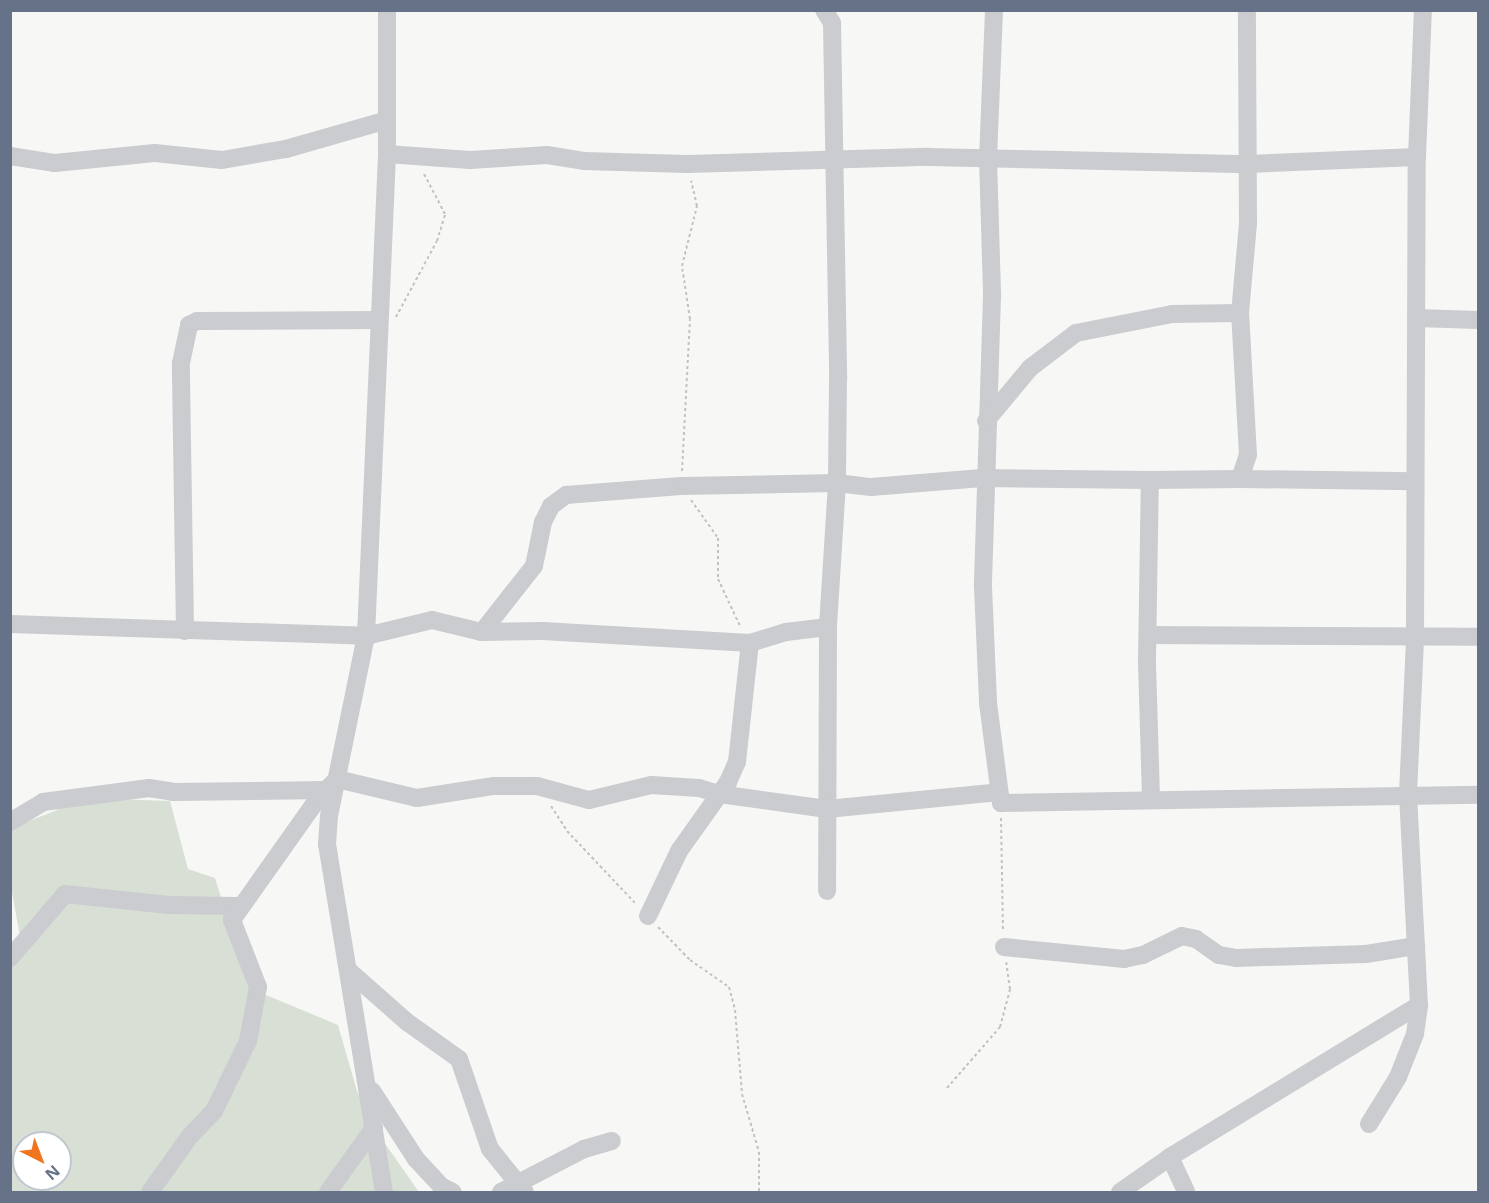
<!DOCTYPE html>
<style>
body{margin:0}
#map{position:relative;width:1489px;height:1203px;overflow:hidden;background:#f7f8f5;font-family:"Noto Sans",sans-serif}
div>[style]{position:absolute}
.green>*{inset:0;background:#d8e0d5}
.path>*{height:2px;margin-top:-1px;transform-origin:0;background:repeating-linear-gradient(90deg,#c1c2c5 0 3px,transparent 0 6px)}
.minor>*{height:18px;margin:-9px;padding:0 9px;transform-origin:9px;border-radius:9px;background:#caccd0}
span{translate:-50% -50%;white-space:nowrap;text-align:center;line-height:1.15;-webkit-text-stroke:6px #fff;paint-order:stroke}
.frame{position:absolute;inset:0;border:12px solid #657288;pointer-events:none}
.north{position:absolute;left:12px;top:1131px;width:60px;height:60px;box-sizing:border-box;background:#fff;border:2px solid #c1c7cf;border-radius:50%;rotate:138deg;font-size:16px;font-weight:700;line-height:24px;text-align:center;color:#657288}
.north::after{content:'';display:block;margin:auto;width:21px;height:27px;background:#ef751e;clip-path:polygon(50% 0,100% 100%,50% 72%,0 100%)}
</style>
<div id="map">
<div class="green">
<i style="clip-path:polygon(evenodd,88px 798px,170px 801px,188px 869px,215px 878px,249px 988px,338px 1025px,357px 1091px,374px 1128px,419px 1192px,11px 1192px,10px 967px,23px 954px,11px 886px,11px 828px,88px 798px,24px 1143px,60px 1143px,60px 1179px,24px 1179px,24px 1143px)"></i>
</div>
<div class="path">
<i style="left:396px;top:317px;width:86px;rotate:-61.7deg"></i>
<i style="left:437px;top:241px;width:28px;rotate:-73deg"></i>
<i style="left:445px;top:214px;width:47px;rotate:-117.6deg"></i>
<i style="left:682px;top:471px;width:152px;rotate:-87deg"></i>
<i style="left:690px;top:319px;width:54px;rotate:-98.6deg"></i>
<i style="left:682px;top:266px;width:62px;rotate:-76deg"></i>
<i style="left:697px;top:206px;width:26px;rotate:-103deg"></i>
<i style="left:691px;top:500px;width:47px;rotate:54.6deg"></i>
<i style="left:718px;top:538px;width:41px;rotate:90deg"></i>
<i style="left:718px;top:579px;width:54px;rotate:64.9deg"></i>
<i style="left:551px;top:806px;width:30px;rotate:57deg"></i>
<i style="left:567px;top:831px;width:102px;rotate:46.6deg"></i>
<i style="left:1001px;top:818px;width:114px;rotate:89deg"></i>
<i style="left:658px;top:927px;width:46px;rotate:45.9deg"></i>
<i style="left:690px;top:960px;width:47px;rotate:34.7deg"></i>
<i style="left:729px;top:987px;width:24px;rotate:75deg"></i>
<i style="left:735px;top:1010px;width:84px;rotate:85.2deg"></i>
<i style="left:742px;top:1094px;width:60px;rotate:73.7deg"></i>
<i style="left:759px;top:1152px;width:40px;rotate:90deg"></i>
<i style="left:947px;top:1088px;width:81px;rotate:-49deg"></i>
<i style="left:1000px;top:1027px;width:39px;rotate:-75deg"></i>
<i style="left:1010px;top:989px;width:27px;rotate:-98deg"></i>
</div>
<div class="minor">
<i style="left:824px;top:10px;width:15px;rotate:58deg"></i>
<i style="left:832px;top:23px;width:357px;rotate:89deg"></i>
<i style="left:838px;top:380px;width:103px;rotate:90.6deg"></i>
<i style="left:837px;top:483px;width:144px;rotate:93.6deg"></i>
<i style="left:828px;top:627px;width:264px;rotate:90.2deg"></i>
<i style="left:994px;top:10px;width:148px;rotate:92.3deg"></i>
<i style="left:988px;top:158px;width:138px;rotate:88.3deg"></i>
<i style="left:992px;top:296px;width:291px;rotate:91.8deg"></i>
<i style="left:983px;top:587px;width:116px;rotate:87.5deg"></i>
<i style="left:988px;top:703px;width:101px;rotate:82.6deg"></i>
<i style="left:1001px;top:803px;width:477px;rotate:-1deg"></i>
<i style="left:387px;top:154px;width:83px;rotate:4.1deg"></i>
<i style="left:470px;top:160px;width:77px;rotate:-3.7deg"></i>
<i style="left:547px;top:155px;width:37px;rotate:9deg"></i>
<i style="left:584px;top:161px;width:103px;rotate:1.7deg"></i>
<i style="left:687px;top:164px;width:241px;rotate:-1.7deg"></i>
<i style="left:928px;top:157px;width:320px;rotate:1.3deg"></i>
<i style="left:1248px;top:164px;width:169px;rotate:-2.4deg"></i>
<i style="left:10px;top:156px;width:46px;rotate:8.8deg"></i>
<i style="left:55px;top:163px;width:100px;rotate:-5.7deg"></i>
<i style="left:155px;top:153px;width:67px;rotate:6deg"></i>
<i style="left:222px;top:160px;width:65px;rotate:-9.8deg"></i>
<i style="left:286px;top:149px;width:105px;rotate:-16deg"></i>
<i style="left:1416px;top:318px;width:62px;rotate:1.8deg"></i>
<i style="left:986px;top:421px;width:69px;rotate:-50.3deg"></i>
<i style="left:1030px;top:368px;width:58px;rotate:-37.3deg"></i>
<i style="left:1076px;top:333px;width:98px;rotate:-11.2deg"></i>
<i style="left:1172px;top:314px;width:68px;rotate:-0.8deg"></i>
<i style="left:1240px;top:479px;width:175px;rotate:0.7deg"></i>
<i style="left:10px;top:624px;width:356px;rotate:1.9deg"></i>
<i style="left:366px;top:636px;width:68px;rotate:-13.6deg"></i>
<i style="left:432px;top:620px;width:51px;rotate:13.5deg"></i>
<i style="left:482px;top:632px;width:61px;rotate:-0.9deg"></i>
<i style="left:543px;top:631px;width:207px;rotate:3.3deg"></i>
<i style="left:750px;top:643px;width:38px;rotate:-17deg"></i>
<i style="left:786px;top:632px;width:42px;rotate:-6.8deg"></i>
<i style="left:185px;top:631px;width:268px;rotate:-90.9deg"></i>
<i style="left:181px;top:363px;width:39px;rotate:-78deg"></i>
<i style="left:189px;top:325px;width:9px;rotate:-27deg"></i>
<i style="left:197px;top:321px;width:182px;rotate:-0.3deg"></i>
<i style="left:482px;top:632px;width:84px;rotate:-51.8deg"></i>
<i style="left:534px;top:566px;width:45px;rotate:-78.4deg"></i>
<i style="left:543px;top:522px;width:18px;rotate:-63deg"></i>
<i style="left:551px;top:506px;width:19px;rotate:-36deg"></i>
<i style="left:566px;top:495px;width:115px;rotate:-4.5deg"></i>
<i style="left:681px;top:486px;width:156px;rotate:-1.1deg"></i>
<i style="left:837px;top:483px;width:34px;rotate:7deg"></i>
<i style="left:871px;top:487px;width:112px;rotate:-4.6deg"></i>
<i style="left:983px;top:478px;width:167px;rotate:0.7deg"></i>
<i style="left:1148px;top:635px;width:330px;rotate:0.3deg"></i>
<i style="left:1151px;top:798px;width:137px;rotate:-91.7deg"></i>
<i style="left:1147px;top:661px;width:181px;rotate:-89.1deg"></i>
<i style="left:1150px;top:480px;width:90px;rotate:-0.6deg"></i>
<i style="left:1240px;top:479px;width:25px;rotate:-72deg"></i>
<i style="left:1248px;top:455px;width:142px;rotate:-93.2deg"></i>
<i style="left:1240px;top:313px;width:90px;rotate:-84.9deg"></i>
<i style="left:1248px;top:223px;width:213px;rotate:-90.3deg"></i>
<i style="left:10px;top:822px;width:39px;rotate:-31deg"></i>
<i style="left:43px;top:802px;width:107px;rotate:-7.5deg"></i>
<i style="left:149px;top:788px;width:24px;rotate:9deg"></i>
<i style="left:173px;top:792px;width:154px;rotate:-0.7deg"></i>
<i style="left:648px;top:916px;width:72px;rotate:-64.5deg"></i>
<i style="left:679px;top:851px;width:85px;rotate:-54.6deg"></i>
<i style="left:728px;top:782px;width:22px;rotate:-66deg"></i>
<i style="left:737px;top:762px;width:120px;rotate:-83.8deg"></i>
<i style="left:1004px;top:947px;width:121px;rotate:5.7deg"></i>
<i style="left:1124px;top:959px;width:19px;rotate:-12deg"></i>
<i style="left:1143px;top:955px;width:43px;rotate:-26deg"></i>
<i style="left:1182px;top:936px;width:14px;rotate:12deg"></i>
<i style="left:1196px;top:939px;width:28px;rotate:35deg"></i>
<i style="left:1219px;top:955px;width:17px;rotate:10deg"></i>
<i style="left:1236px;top:958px;width:130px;rotate:-1.8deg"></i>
<i style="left:1366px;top:954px;width:51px;rotate:-9.1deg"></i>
<i style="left:10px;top:958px;width:84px;rotate:-49.3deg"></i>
<i style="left:65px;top:894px;width:104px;rotate:6.1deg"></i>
<i style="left:168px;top:905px;width:71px;rotate:0.8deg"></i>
<i style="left:348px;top:970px;width:79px;rotate:41.4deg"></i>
<i style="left:407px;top:1022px;width:64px;rotate:35.4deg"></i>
<i style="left:459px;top:1059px;width:95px;rotate:71deg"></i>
<i style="left:490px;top:1149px;width:55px;rotate:50.9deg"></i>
<i style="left:372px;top:1091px;width:81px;rotate:57.1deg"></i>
<i style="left:416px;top:1159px;width:37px;rotate:47deg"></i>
<i style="left:441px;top:1186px;width:13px;rotate:27deg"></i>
<i style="left:1369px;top:1124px;width:55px;rotate:-58.3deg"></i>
<i style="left:1398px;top:1077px;width:46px;rotate:-68.4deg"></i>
<i style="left:1415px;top:1034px;width:29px;rotate:-82deg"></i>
<i style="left:1419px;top:1005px;width:211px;rotate:-93deg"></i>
<i style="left:1408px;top:794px;width:156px;rotate:-87.4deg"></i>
<i style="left:1415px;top:638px;width:481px;rotate:-89.8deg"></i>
<i style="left:1417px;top:157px;width:147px;rotate:-87.7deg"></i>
<i style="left:1170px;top:1157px;width:38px;rotate:65deg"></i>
<i style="left:150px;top:1192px;width:69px;rotate:-54.5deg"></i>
<i style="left:190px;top:1136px;width:35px;rotate:-46deg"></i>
<i style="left:214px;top:1111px;width:78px;rotate:-64.1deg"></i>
<i style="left:248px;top:1041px;width:55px;rotate:-79.5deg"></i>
<i style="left:258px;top:987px;width:72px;rotate:-111.2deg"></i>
<i style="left:232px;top:920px;width:151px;rotate:-54.7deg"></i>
<i style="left:319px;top:797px;width:25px;rotate:-45deg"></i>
<i style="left:337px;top:779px;width:82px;rotate:13.4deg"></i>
<i style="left:417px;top:798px;width:78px;rotate:-8.9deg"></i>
<i style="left:494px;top:786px;width:43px"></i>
<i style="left:537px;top:786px;width:54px;rotate:15.1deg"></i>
<i style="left:589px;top:800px;width:64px;rotate:-13.6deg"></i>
<i style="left:651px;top:785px;width:48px;rotate:3.6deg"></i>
<i style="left:699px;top:788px;width:21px;rotate:17deg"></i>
<i style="left:719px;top:794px;width:109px;rotate:7.9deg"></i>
<i style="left:827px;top:809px;width:173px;rotate:-5.6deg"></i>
<i style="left:328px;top:1192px;width:79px;rotate:-54.3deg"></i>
<i style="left:384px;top:1192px;width:353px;rotate:-99.3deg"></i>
<i style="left:327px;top:844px;width:28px;rotate:-86deg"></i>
<i style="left:329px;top:816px;width:184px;rotate:-78.4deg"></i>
<i style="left:366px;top:636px;width:482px;rotate:-87.5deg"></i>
<i style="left:387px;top:154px;width:144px;rotate:-90deg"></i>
<i style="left:501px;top:1192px;width:93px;rotate:-27.4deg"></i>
<i style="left:584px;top:1149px;width:29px;rotate:-16deg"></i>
<i style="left:1120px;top:1192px;width:61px;rotate:-35deg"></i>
<i style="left:1170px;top:1157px;width:292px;rotate:-31.4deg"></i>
</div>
<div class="frame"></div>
<div class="north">N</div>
</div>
